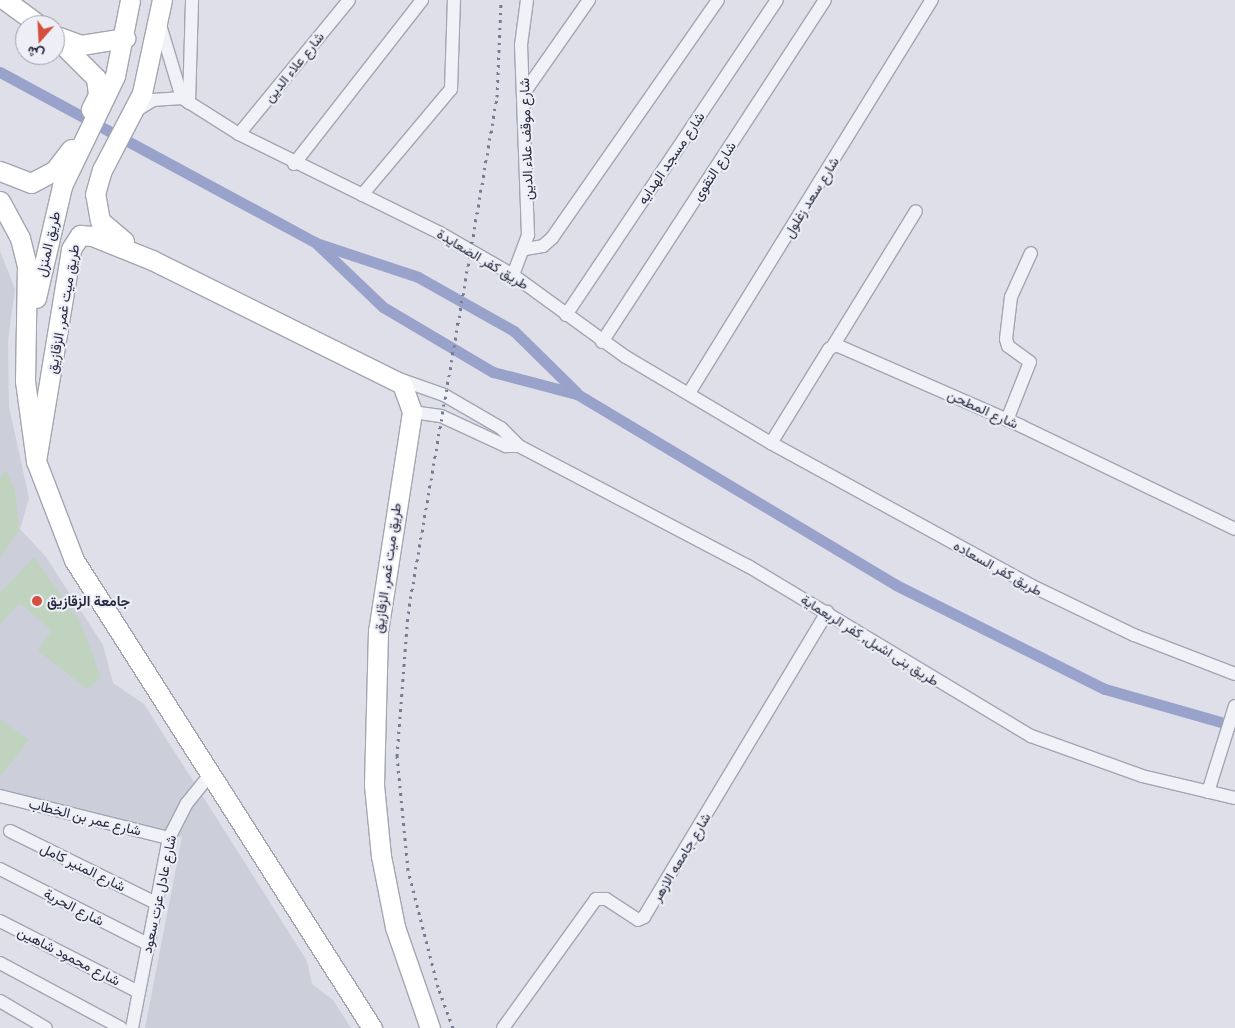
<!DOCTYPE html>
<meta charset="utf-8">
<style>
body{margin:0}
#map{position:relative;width:1235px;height:1028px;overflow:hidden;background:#dedfe8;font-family:"IBM Plex Sans",Vazirmatn,sans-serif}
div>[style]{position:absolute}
.built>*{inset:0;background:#ccceda}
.green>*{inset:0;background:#bfd3bf}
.canal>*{height:11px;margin:-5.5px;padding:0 5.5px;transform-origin:5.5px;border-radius:5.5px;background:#98a2ca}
.roads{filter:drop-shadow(1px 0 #a3a5b2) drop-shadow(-1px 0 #a3a5b2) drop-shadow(0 1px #a3a5b2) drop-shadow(0 -1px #a3a5b2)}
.minor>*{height:12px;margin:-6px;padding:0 6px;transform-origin:6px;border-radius:6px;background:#f1f2f7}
.highway>*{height:19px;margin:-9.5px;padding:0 9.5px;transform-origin:9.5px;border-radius:9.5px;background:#fff}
.rail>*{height:3px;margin-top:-1.5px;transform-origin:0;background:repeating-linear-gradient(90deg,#777a93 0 2.5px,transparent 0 7.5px)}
.dots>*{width:14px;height:14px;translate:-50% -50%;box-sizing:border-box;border:2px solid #eeeff6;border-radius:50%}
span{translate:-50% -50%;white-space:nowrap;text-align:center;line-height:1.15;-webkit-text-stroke:4px #eeeff6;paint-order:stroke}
.street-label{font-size:14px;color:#272940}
.poi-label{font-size:14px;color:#272940;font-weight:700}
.left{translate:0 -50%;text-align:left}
.north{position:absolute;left:15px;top:15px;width:50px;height:50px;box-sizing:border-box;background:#eeeff6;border:1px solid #9ea0ad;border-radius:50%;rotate:199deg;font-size:14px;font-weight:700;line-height:20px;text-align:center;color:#272940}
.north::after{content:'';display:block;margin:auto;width:18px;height:22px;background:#d3503e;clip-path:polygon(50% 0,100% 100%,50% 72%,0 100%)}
</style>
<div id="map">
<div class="built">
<i style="clip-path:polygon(0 251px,15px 289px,8px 340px,9px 407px,29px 498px,20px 529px,46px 557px,103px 645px,113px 683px,144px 704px,188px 773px,307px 961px,312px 984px,333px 1000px,351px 1028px,145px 1028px,182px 837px,0 792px)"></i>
</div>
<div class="green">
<i style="clip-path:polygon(6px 470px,15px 490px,19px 530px,0 558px,0 479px)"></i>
<i style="clip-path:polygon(34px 557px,80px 622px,94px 657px,100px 678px,87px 689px,38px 651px,52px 630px,19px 603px,0 625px,0 593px)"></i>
<i style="clip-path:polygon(0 719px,29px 740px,2px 775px,0 775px)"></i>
</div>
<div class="canal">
<i style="left:0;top:72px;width:358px;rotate:28.4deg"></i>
<i style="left:315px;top:242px;width:94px;rotate:43.7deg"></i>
<i style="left:383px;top:307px;width:128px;rotate:30.6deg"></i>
<i style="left:493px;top:372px;width:87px;rotate:14.7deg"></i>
<i style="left:577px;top:394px;width:372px;rotate:30.9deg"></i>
<i style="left:896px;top:585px;width:233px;rotate:26.5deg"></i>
<i style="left:1105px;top:689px;width:135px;rotate:15.9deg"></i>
<i style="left:319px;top:244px;width:104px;rotate:18.4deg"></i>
<i style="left:418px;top:277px;width:110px;rotate:29.4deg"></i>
<i style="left:514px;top:331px;width:87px;rotate:44.5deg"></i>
</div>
<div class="roads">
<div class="minor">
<i style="left:160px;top:25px;width:76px;rotate:73.2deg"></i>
<i style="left:182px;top:98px;width:67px;rotate:32.3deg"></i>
<i style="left:239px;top:134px;width:224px;rotate:26.2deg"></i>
<i style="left:440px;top:233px;width:84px;rotate:29.9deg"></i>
<i style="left:513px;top:275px;width:140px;rotate:36deg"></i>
<i style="left:626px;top:357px;width:169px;rotate:30.7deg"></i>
<i style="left:771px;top:443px;width:295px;rotate:28.7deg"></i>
<i style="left:1030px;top:585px;width:115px;rotate:25.7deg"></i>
<i style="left:1134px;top:635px;width:108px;rotate:21.1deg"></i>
<i style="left:526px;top:90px;width:110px;rotate:-55deg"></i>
<i style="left:189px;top:103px;width:103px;rotate:-88.3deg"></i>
<i style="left:134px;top:112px;width:22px;rotate:-32deg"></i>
<i style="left:153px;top:100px;width:29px;rotate:-4deg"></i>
<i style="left:239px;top:134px;width:173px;rotate:-50.6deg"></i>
<i style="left:294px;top:164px;width:208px;rotate:-52deg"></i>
<i style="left:362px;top:195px;width:138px;rotate:-50deg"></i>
<i style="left:451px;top:89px;width:89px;rotate:-88.1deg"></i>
<i style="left:525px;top:249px;width:18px;rotate:-9deg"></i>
<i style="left:543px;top:246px;width:12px;rotate:-42deg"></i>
<i style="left:552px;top:238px;width:290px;rotate:-55.1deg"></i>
<i style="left:513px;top:275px;width:43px;rotate:-69.4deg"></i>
<i style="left:528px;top:235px;width:190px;rotate:-92.1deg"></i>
<i style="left:521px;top:45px;width:45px;rotate:-82.4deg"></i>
<i style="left:566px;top:315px;width:379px;rotate:-56.2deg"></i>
<i style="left:602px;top:342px;width:408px;rotate:-56.9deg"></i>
<i style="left:833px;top:346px;width:158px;rotate:-58.4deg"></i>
<i style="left:396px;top:378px;width:51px;rotate:19.5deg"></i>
<i style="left:444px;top:395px;width:66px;rotate:30.1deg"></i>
<i style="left:501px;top:428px;width:25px;rotate:45deg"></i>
<i style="left:689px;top:393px;width:462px;rotate:-58.3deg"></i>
<i style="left:412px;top:412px;width:29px;rotate:8deg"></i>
<i style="left:441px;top:416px;width:72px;rotate:24.8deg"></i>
<i style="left:506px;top:446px;width:13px"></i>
<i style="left:1007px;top:420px;width:62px;rotate:-68.4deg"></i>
<i style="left:1030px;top:362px;width:27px;rotate:-144deg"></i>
<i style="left:1008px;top:346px;width:7px;rotate:-106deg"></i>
<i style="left:1006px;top:339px;width:42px;rotate:-83.2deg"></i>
<i style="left:1011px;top:297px;width:48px;rotate:-65.6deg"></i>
<i style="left:771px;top:443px;width:110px;rotate:-58.3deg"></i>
<i style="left:829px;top:349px;width:8px;rotate:-30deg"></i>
<i style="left:836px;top:345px;width:202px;rotate:23.6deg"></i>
<i style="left:1021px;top:426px;width:237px;rotate:25.7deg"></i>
<i style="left:519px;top:446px;width:259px;rotate:27.7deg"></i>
<i style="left:748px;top:566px;width:330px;rotate:31deg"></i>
<i style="left:1031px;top:736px;width:118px;rotate:19.8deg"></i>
<i style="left:1142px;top:776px;width:96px;rotate:13.3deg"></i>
<i style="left:1208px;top:792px;width:90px;rotate:-72.6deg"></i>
<i style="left:0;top:796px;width:174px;rotate:14deg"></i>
<i style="left:10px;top:831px;width:163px;rotate:26.3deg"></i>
<i style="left:0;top:869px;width:166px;rotate:26.9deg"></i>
<i style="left:0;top:921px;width:156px;rotate:27.1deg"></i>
<i style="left:0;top:963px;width:137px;rotate:28.2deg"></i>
<i style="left:0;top:1001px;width:53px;rotate:30.4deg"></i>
<i style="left:132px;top:1028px;width:194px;rotate:-79deg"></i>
<i style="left:169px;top:838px;width:39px;rotate:-63deg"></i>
<i style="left:187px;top:803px;width:40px;rotate:-51deg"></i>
<i style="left:503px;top:1028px;width:159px;rotate:-54.2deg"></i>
<i style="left:596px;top:899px;width:10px"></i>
<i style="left:606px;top:899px;width:38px;rotate:33deg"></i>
<i style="left:638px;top:920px;width:7px;rotate:-27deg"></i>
<i style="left:644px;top:917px;width:356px;rotate:-59deg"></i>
</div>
<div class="highway">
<i style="left:5px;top:0;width:42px;rotate:36.3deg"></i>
<i style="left:55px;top:37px;width:58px;rotate:45deg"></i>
<i style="left:96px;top:78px;width:17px;rotate:83deg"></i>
<i style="left:98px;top:95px;width:16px;rotate:117deg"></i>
<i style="left:59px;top:37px;width:23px;rotate:20deg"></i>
<i style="left:81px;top:45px;width:45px;rotate:-9deg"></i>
<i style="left:0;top:171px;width:33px;rotate:21deg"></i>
<i style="left:31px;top:183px;width:26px;rotate:-28deg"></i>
<i style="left:54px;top:171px;width:28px;rotate:-52deg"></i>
<i style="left:0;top:201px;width:42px;rotate:61.6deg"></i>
<i style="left:20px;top:238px;width:29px;rotate:76deg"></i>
<i style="left:27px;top:266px;width:115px;rotate:91deg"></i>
<i style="left:25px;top:381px;width:81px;rotate:82.2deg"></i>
<i style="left:36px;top:461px;width:106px;rotate:69deg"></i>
<i style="left:74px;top:560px;width:555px;rotate:57.51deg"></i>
<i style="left:124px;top:241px;width:31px;rotate:-140deg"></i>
<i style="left:100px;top:221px;width:27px;rotate:-100deg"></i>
<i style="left:95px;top:194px;width:25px;rotate:-74deg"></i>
<i style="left:102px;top:170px;width:87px;rotate:-62.5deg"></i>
<i style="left:142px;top:93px;width:95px;rotate:-77.9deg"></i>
<i style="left:36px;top:298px;width:115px;rotate:-76.9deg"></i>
<i style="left:62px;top:186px;width:122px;rotate:-64.3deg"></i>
<i style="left:115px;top:76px;width:77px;rotate:-78.8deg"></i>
<i style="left:36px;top:461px;width:215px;rotate:-80.6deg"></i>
<i style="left:71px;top:249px;width:17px;rotate:-57deg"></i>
<i style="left:80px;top:235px;width:12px;rotate:5deg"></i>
<i style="left:92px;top:236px;width:65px;rotate:21.8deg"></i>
<i style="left:152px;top:260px;width:279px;rotate:26.4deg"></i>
<i style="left:402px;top:384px;width:30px;rotate:70deg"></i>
<i style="left:412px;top:412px;width:222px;rotate:98.8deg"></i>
<i style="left:378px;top:631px;width:154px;rotate:91.5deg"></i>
<i style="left:374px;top:785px;width:71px;rotate:84.4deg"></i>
<i style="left:381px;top:856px;width:72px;rotate:78.8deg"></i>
<i style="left:395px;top:927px;width:107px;rotate:70.9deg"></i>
</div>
</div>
<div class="rail">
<i style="left:453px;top:1028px;width:44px;rotate:-110.1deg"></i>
<i style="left:438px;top:987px;width:121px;rotate:-104.4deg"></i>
<i style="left:408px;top:870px;width:115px;rotate:-95.5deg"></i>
<i style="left:397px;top:756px;width:143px;rotate:-85.6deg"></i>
<i style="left:408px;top:613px;width:524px;rotate:-80.21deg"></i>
<i style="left:497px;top:97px;width:97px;rotate:-87.6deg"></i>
</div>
<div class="dots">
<i style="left:37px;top:601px;background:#d3503e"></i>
</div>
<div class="street-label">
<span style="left:294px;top:67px;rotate:-51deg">شارع علاء الدين</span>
<span style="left:526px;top:139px;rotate:-92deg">شارع موقف علاء الدين</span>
<span style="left:671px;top:158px;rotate:-56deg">شارع مسجد الهدايه</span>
<span style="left:714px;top:171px;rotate:-57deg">شارع التقوى</span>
<span style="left:811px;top:197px;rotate:-58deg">شارع سعد زغلول</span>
<span style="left:48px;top:244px;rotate:-77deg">طريق المنزل</span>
<span style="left:483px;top:259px;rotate:31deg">طريق كفر الصعايدة</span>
<span style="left:63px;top:309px;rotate:-80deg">طريق ميت غمر, الزقازيق</span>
<span style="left:983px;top:409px;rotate:24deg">شارع المطحن</span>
<span style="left:387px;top:568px;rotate:-82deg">طريق ميت غمر, الزقازيق</span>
<span style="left:998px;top:568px;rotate:29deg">طريق كفر السعاده</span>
<span style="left:870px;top:640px;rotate:32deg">طريق بنى اشبل, كفر الربعماية</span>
<span style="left:85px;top:817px;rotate:14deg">شارع عمر بن الخطاب</span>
<span style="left:681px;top:857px;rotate:-59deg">شارع جامعه الازهر</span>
<span style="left:83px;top:867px;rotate:26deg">شارع المنير كامل</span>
<span style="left:159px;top:894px;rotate:-78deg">شارع عادل عزت سعود</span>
<span style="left:74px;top:907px;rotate:27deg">شارع الحرية</span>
<span style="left:69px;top:956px;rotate:27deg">شارع محمود شاهين</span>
</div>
<div class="poi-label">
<span class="left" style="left:47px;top:601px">جامعة الزقازيق</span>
</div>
<div class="north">ش</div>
</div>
